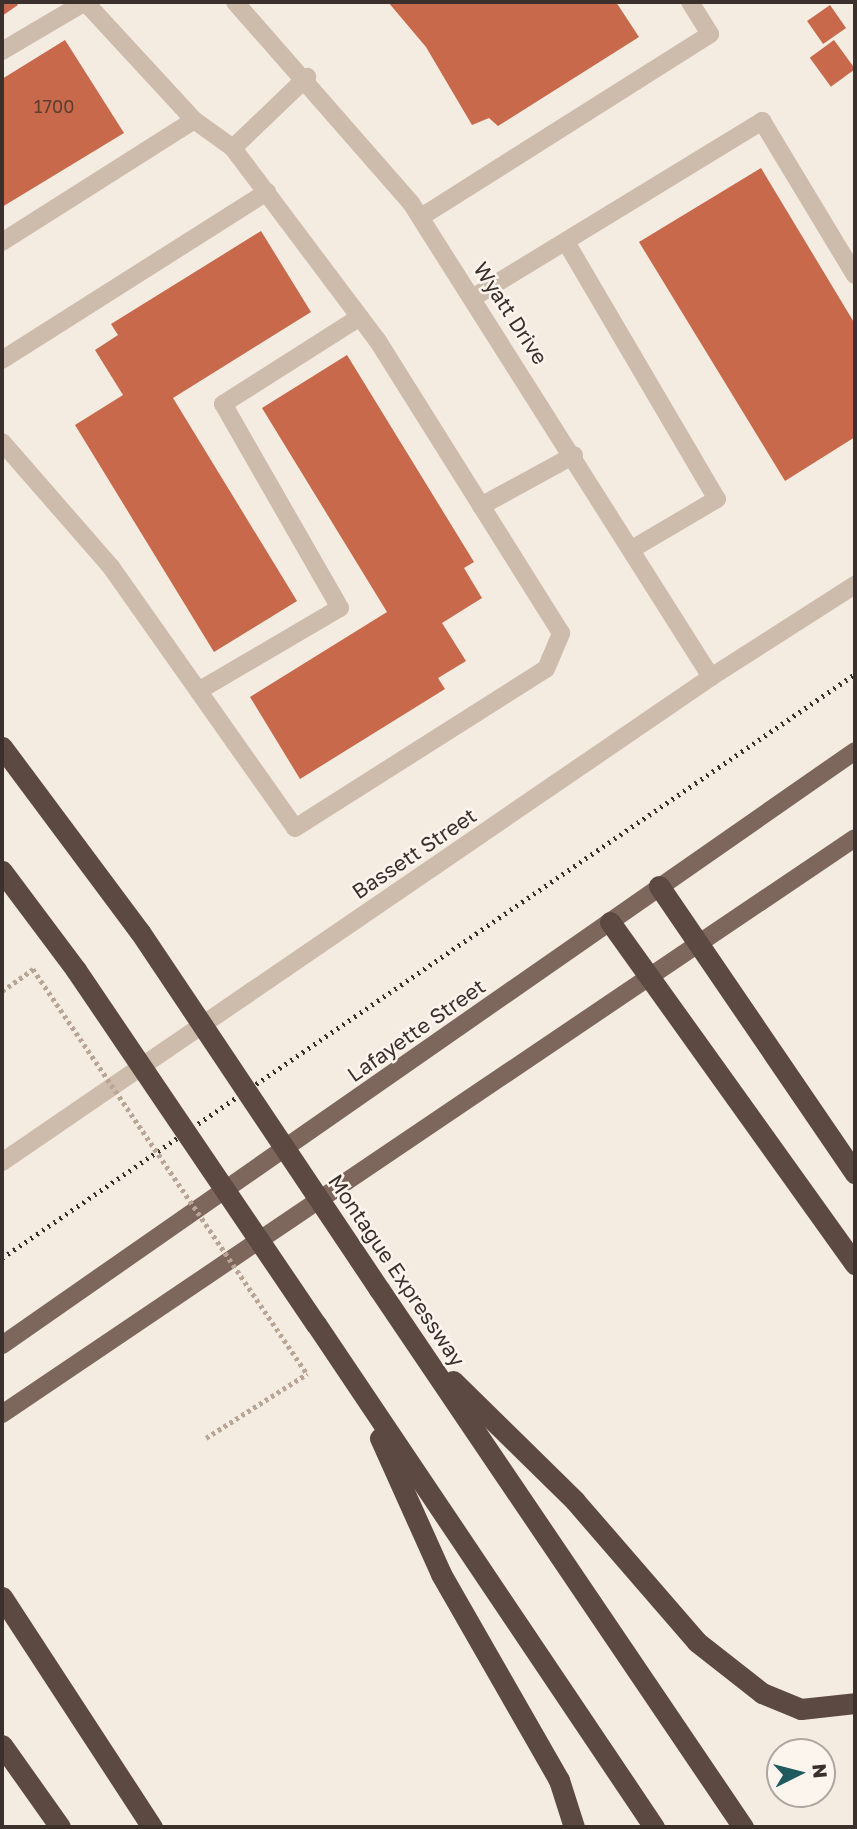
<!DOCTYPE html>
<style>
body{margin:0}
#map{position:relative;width:857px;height:1829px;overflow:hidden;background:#f4ebe1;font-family:"Golos Text",sans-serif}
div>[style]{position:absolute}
.building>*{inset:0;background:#c8694b;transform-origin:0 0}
.path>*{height:4.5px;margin-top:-2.25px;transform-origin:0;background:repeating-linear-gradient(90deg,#b9a596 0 3.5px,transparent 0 7px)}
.minor>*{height:18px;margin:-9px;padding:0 9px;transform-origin:9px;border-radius:9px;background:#cdbbac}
.major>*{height:18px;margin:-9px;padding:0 9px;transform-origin:9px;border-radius:9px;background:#7d675c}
.highway>*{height:21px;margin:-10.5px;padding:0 10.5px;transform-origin:10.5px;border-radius:10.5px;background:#5c4a42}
.rail>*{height:5px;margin-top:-2.5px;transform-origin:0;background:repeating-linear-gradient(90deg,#3b302b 0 2px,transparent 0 7px)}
.path-bridge>*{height:4.5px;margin-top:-2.25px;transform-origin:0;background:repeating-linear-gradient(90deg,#b9a596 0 3.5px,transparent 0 7px)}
.highway-bridge>*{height:21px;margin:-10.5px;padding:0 10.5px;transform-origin:10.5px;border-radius:10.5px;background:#5c4a42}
span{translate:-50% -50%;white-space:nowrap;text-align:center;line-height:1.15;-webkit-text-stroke:5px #fbf5ee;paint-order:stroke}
.number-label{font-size:18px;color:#5e3e33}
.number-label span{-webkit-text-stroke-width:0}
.street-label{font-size:21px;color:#3b302b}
.frame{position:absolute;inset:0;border:4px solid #3b302b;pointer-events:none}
.north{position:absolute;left:766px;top:1738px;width:70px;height:70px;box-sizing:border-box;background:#fbf5ee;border:2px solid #aea6a0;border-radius:50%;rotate:84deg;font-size:19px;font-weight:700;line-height:28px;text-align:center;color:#3b302b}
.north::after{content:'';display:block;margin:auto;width:24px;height:32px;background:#1f5a5e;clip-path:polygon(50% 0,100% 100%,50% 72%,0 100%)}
</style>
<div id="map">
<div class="building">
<i style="clip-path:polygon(2px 2px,16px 2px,18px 5px,2px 16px)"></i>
<i style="clip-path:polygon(388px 2px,616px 2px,639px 37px,498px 126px,489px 118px,472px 125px,426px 47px)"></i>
<i style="left:830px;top:5px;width:28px;height:28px;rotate:55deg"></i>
<i style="clip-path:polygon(65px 40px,124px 133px,2px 207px,2px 79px)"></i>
<i style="left:834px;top:40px;width:36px;height:30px;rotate:54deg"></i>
<i style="clip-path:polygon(761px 168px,855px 324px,855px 437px,785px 481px,639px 242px)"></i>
<i style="clip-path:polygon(261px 231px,311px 312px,173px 398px,297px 601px,214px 652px,75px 425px,123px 395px,95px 350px,118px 335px,111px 324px)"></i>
<i style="clip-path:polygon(347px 355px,474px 562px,464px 568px,482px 598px,442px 623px,466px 661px,438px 678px,445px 689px,300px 779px,250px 697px,387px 612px,262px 408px)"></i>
</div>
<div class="path">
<i style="left:2px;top:991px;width:38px;rotate:-35deg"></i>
<i style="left:206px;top:1438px;width:120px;rotate:-32.4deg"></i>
</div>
<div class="minor">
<i style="left:235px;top:2px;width:267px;rotate:48.8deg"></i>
<i style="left:411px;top:203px;width:561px;rotate:57.67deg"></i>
<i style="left:2px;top:51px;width:96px;rotate:-30.6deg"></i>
<i style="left:233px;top:148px;width:103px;rotate:-43.8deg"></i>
<i style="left:421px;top:217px;width:342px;rotate:-32.3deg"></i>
<i style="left:710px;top:34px;width:38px;rotate:-122deg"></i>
<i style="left:2px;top:242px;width:227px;rotate:-32.4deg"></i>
<i style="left:566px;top:242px;width:298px;rotate:59.6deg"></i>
<i style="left:717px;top:499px;width:99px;rotate:149.5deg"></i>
<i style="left:474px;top:297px;width:338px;rotate:-31.4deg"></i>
<i style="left:762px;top:121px;width:180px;rotate:58.9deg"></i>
<i style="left:2px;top:360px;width:314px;rotate:-32.4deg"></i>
<i style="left:2px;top:442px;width:166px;rotate:48.9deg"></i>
<i style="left:111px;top:567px;width:319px;rotate:54.8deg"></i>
<i style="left:295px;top:828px;width:297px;rotate:-32.4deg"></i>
<i style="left:546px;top:669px;width:39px;rotate:-67deg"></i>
<i style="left:561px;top:633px;width:346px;rotate:-122.1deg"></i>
<i style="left:377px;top:340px;width:240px;rotate:-126.9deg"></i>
<i style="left:233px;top:148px;width:48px;rotate:-144.3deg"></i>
<i style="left:194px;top:120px;width:161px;rotate:-132.7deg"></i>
<i style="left:481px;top:506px;width:106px;rotate:-28.7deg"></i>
<i style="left:200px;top:690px;width:162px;rotate:-30.4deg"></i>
<i style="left:340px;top:608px;width:235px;rotate:-119.8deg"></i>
<i style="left:223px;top:404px;width:162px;rotate:-32.4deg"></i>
<i style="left:2px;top:1162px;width:859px;rotate:-34.37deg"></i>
<i style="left:711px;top:677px;width:171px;rotate:-32.6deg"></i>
</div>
<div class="major">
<i style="left:2px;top:1345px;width:1039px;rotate:-34.85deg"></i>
<i style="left:2px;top:1414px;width:1029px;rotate:-34.03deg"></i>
</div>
<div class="highway">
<i style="left:2px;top:747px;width:231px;rotate:53.3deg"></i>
<i style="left:2px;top:871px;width:124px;rotate:53.2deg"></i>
<i style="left:659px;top:886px;width:348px;rotate:55.7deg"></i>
<i style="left:610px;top:922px;width:421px;rotate:54.4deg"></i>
<i style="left:379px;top:1289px;width:650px;rotate:55.92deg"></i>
<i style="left:316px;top:1324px;width:606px;rotate:56.1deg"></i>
<i style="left:453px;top:1381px;width:171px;rotate:44.5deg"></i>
<i style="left:575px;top:1501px;width:186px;rotate:49.1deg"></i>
<i style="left:697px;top:1642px;width:83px;rotate:38.1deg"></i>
<i style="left:762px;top:1693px;width:42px;rotate:22.3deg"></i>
<i style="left:801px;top:1709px;width:54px;rotate:-6.3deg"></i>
<i style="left:380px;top:1438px;width:149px;rotate:65.8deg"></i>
<i style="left:441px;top:1574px;width:237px;rotate:60.2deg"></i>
<i style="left:559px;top:1780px;width:49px;rotate:72.3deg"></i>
<i style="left:2px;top:1597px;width:275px;rotate:56.9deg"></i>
<i style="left:2px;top:1745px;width:100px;rotate:54.7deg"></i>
</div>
<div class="rail">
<i style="left:2px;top:1258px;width:1034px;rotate:-34.4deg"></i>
</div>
<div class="path-bridge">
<i style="left:33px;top:969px;width:489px;rotate:55.9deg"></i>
</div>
<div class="highway-bridge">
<i style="left:140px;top:932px;width:430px;rotate:56.2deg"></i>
<i style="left:76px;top:970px;width:428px;rotate:55.9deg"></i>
</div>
<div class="number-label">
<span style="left:54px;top:106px">1700</span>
</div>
<div class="street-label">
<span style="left:511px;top:313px;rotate:57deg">Wyatt Drive</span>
<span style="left:414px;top:853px;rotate:-34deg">Bassett Street</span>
<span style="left:416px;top:1030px;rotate:-35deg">Lafayette Street</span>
<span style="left:397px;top:1270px;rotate:56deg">Montague Expressway</span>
</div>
<div class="frame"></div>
<div class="north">N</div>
</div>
